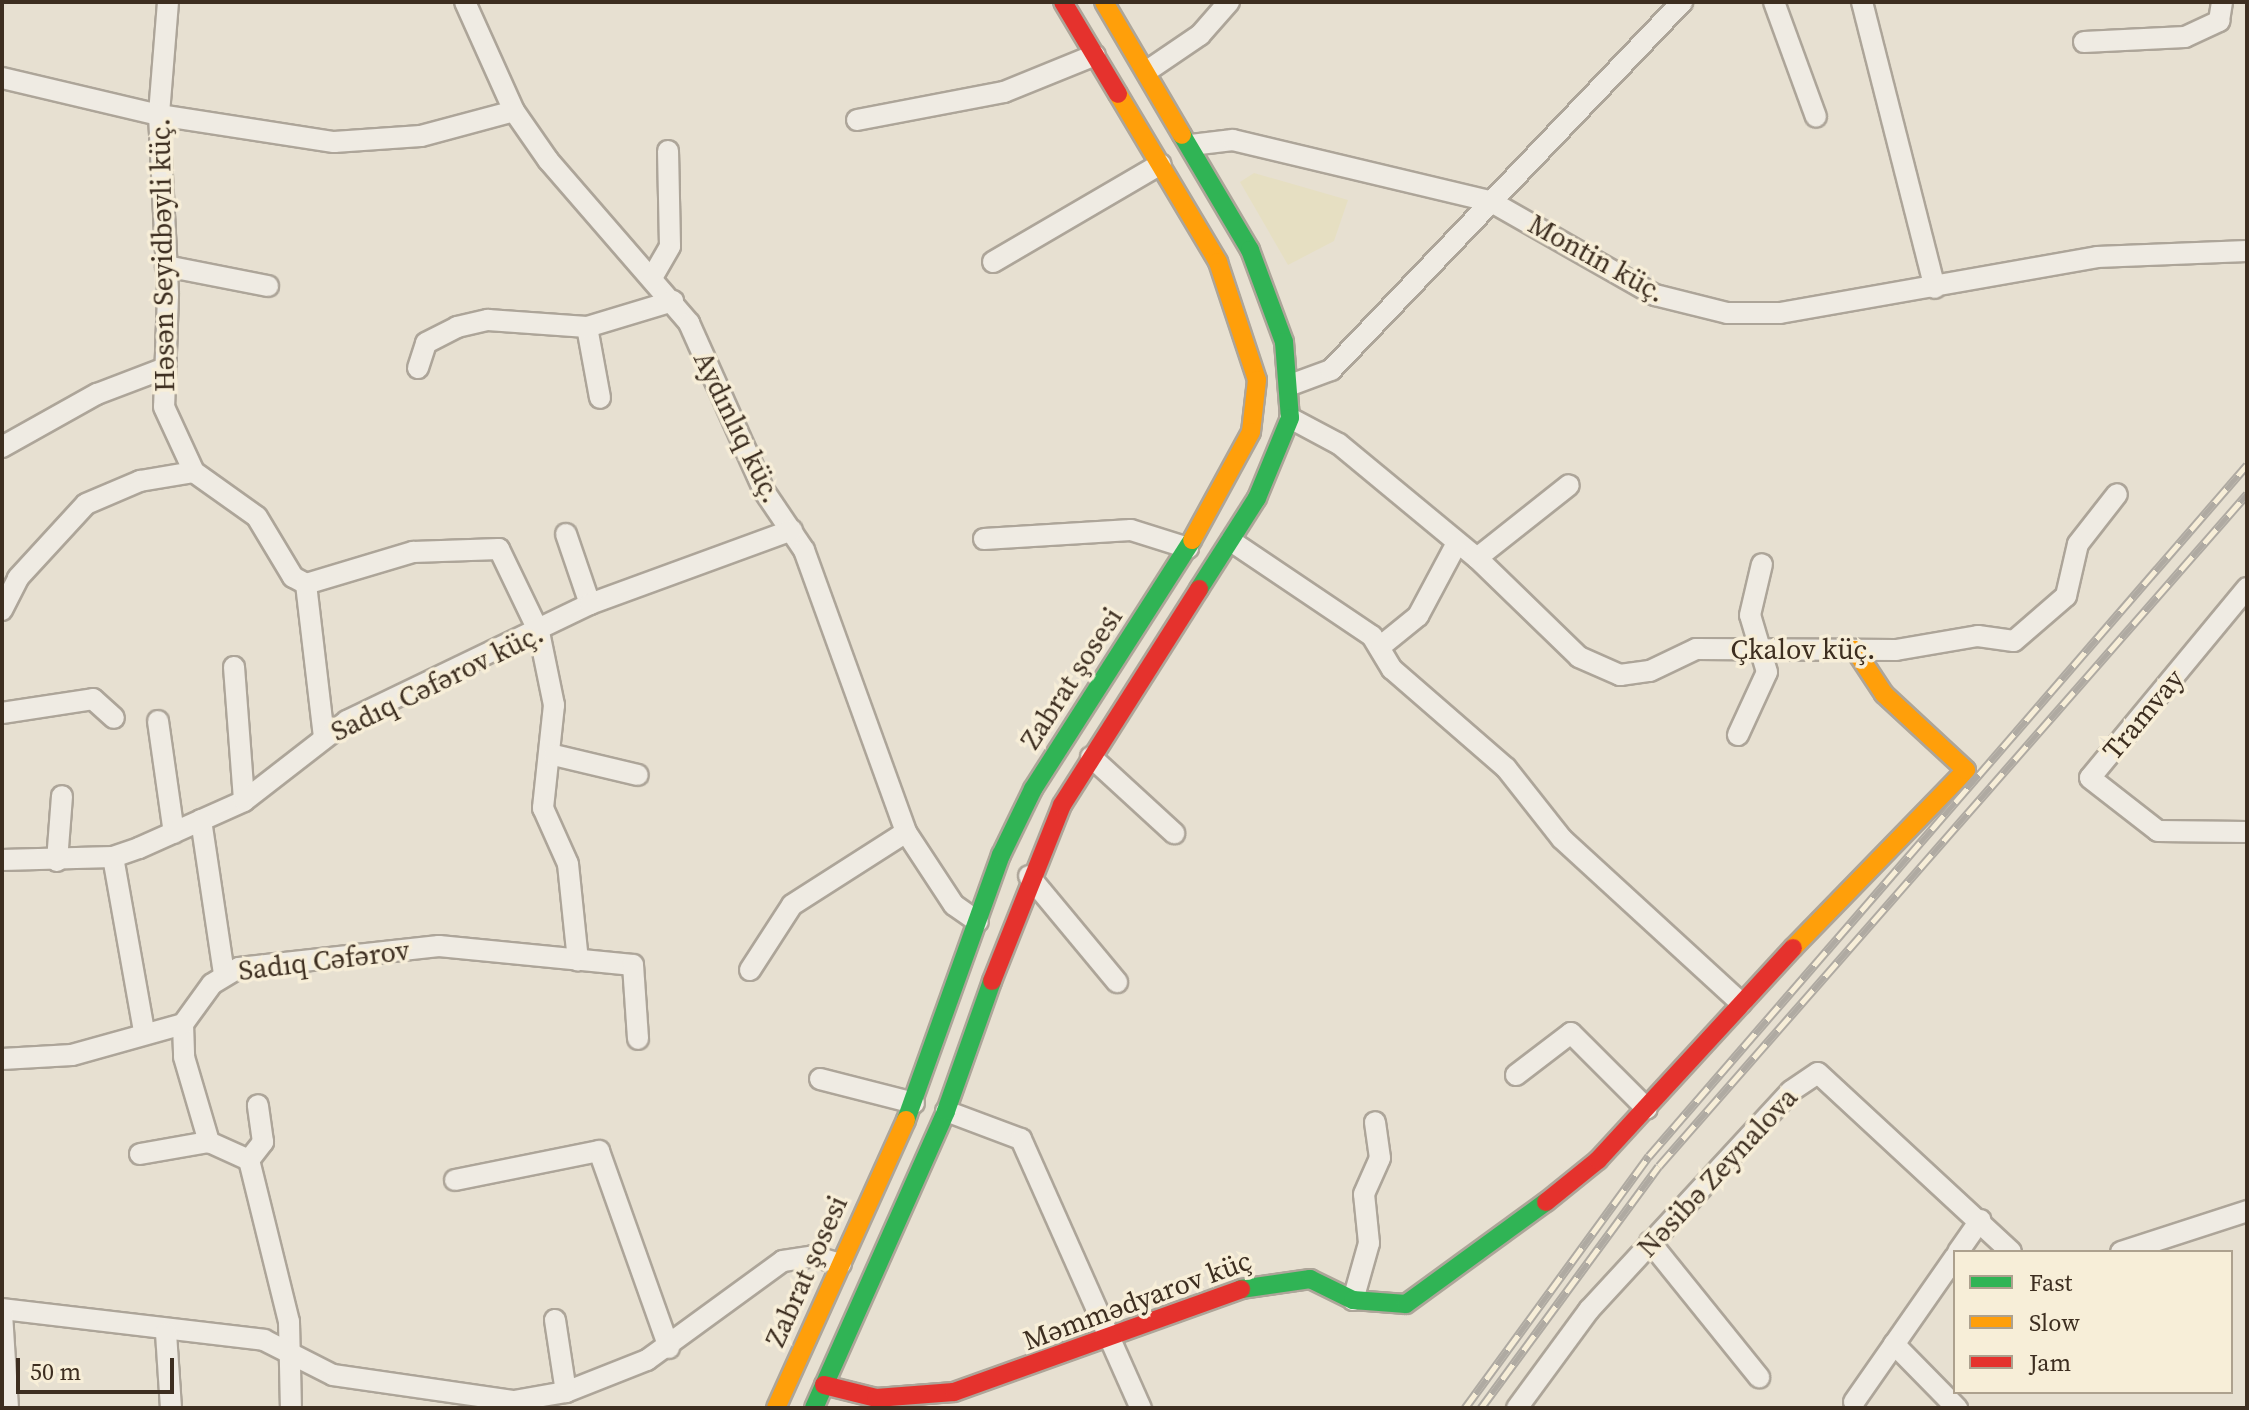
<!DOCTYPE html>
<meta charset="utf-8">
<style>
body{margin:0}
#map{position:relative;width:2249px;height:1410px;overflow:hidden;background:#e7e0d1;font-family:"Source Serif 4",serif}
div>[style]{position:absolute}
.farmland>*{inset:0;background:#e6dfc2}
.roads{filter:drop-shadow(2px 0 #ada599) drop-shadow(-2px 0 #ada599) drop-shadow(0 2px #ada599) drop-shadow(0 -2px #ada599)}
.street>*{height:20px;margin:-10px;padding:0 10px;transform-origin:10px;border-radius:10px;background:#efebe3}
.fast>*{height:18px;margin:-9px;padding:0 9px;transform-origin:9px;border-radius:9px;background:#30b455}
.slow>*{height:18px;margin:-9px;padding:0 9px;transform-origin:9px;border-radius:9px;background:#ff9f0a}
.jam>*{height:18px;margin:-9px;padding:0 9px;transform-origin:9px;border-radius:9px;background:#e5322d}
.rail>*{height:9px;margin-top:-4.5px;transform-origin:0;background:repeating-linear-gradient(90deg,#f7eed8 0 18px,#afaaa2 0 36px);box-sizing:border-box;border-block:2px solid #afaaa2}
span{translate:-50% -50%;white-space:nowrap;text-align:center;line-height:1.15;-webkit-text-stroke:7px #f7eed8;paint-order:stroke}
.street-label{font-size:28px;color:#3d2e20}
.frame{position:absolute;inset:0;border:4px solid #3d2e20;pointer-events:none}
.legend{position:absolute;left:1953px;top:1250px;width:280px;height:144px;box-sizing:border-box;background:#f7eed8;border:2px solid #ada18e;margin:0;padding:10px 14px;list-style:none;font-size:24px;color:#3d2e20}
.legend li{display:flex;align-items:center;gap:16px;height:40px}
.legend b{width:40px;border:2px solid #ada18e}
.scale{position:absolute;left:16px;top:1358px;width:158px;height:36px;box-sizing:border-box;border:4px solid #3d2e20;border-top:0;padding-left:10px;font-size:24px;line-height:28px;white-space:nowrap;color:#3d2e20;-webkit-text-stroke:6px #f7eed8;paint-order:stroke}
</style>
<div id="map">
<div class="farmland">
<i style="clip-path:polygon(1254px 173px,1348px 200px,1334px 241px,1288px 265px,1240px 182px)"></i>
</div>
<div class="roads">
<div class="street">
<i style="left:168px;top:2px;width:113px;rotate:94.6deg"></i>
<i style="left:159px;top:115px;width:180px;rotate:87.1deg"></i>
<i style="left:168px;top:295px;width:112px;rotate:92deg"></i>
<i style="left:164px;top:407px;width:72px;rotate:65.2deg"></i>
<i style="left:194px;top:472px;width:77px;rotate:35.5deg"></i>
<i style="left:257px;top:517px;width:70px;rotate:59deg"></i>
<i style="left:293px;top:577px;width:15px;rotate:28deg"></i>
<i style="left:306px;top:584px;width:154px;rotate:83.3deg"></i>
<i style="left:465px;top:2px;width:120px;rotate:65.8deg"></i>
<i style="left:514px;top:111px;width:60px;rotate:55.2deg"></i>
<i style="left:548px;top:160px;width:216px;rotate:49.1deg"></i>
<i style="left:689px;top:323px;width:184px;rotate:65.9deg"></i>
<i style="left:764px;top:491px;width:71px;rotate:55.9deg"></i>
<i style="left:804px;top:550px;width:300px;rotate:70.1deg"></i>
<i style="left:906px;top:832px;width:87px;rotate:56.7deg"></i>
<i style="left:954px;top:905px;width:29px;rotate:35deg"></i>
<i style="left:1774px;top:2px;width:122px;rotate:69.9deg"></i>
<i style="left:1862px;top:2px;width:295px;rotate:75.7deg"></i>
<i style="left:2084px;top:42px;width:101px;rotate:-2.8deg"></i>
<i style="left:2185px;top:37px;width:38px;rotate:-25deg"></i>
<i style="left:2219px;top:21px;width:19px;rotate:-81deg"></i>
<i style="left:1147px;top:71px;width:64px;rotate:-34.2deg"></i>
<i style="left:1200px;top:35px;width:44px;rotate:-48.7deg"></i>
<i style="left:2px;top:78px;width:161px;rotate:13.3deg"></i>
<i style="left:159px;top:115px;width:177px;rotate:8.8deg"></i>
<i style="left:334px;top:142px;width:87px;rotate:-3.9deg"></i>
<i style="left:421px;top:136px;width:96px;rotate:-15deg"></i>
<i style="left:857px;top:120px;width:150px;rotate:-10.8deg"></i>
<i style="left:1004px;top:92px;width:98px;rotate:-22.1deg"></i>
<i style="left:1191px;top:145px;width:42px;rotate:-6.8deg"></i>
<i style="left:1233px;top:140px;width:264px;rotate:13.4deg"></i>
<i style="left:1490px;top:201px;width:190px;rotate:29.7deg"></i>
<i style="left:1655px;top:295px;width:74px;rotate:14deg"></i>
<i style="left:1727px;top:313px;width:53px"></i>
<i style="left:1780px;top:313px;width:322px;rotate:-10deg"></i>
<i style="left:2097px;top:257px;width:150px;rotate:-2.3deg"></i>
<i style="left:993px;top:262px;width:194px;rotate:-30.3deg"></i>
<i style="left:166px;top:266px;width:104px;rotate:11.1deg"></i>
<i style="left:653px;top:276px;width:34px;rotate:-60deg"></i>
<i style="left:670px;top:246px;width:95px;rotate:-91.2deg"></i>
<i style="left:587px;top:327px;width:72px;rotate:79.6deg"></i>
<i style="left:418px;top:368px;width:26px;rotate:-72deg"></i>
<i style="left:426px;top:343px;width:35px;rotate:-27deg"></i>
<i style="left:457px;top:327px;width:32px;rotate:-13deg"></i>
<i style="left:488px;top:320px;width:99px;rotate:4deg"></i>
<i style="left:587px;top:327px;width:90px;rotate:-16.8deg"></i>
<i style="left:1293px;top:384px;width:40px;rotate:-20.2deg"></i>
<i style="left:1331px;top:370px;width:509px;rotate:-46.35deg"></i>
<i style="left:1290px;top:418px;width:55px;rotate:28deg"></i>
<i style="left:1339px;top:444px;width:179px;rotate:39.6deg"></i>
<i style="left:1477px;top:558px;width:142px;rotate:44.1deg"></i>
<i style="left:1579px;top:657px;width:45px;rotate:23.7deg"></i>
<i style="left:1620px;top:675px;width:30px;rotate:-8deg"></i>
<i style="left:1650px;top:671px;width:51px;rotate:-25.6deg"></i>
<i style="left:1696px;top:649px;width:200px;rotate:0.3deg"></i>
<i style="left:1896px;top:650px;width:83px;rotate:-9.7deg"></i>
<i style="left:1978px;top:636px;width:36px;rotate:8deg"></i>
<i style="left:2014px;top:641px;width:69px;rotate:-40.9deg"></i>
<i style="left:2066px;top:596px;width:53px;rotate:-77deg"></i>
<i style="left:2078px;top:544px;width:63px;rotate:-52deg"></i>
<i style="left:2px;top:447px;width:109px;rotate:-29.2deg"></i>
<i style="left:97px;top:394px;width:67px;rotate:-20.9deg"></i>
<i style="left:566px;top:534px;width:74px;rotate:71.1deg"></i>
<i style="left:984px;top:539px;width:147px;rotate:-3.5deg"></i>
<i style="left:1131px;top:530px;width:60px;rotate:17.5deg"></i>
<i style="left:1231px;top:541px;width:170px;rotate:34deg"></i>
<i style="left:1372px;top:636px;width:39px;rotate:59deg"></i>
<i style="left:1392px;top:669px;width:151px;rotate:41deg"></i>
<i style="left:1506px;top:768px;width:90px;rotate:51.7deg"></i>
<i style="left:1562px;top:839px;width:243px;rotate:42.5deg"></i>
<i style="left:1477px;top:558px;width:117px;rotate:-38.4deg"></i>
<i style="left:306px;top:584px;width:112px;rotate:-16.7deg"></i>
<i style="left:413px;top:552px;width:86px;rotate:-2deg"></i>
<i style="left:499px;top:549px;width:92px;rotate:64.3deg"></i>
<i style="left:539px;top:632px;width:75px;rotate:78.4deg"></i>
<i style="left:554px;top:705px;width:104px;rotate:96.1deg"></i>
<i style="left:543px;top:808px;width:61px;rotate:65.9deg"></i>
<i style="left:568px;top:864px;width:97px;rotate:84.1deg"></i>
<i style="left:2247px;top:588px;width:246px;rotate:129.6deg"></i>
<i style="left:2090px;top:778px;width:86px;rotate:37.9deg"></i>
<i style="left:2158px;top:831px;width:89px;rotate:0.6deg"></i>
<i style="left:2px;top:610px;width:36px;rotate:-63deg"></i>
<i style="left:18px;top:578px;width:100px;rotate:-47.4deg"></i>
<i style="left:86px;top:504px;width:59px;rotate:-23.1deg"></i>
<i style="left:140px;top:481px;width:55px;rotate:-9.5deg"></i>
<i style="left:1381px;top:646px;width:48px;rotate:-39deg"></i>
<i style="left:1418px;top:616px;width:83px;rotate:-61.9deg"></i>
<i style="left:234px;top:667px;width:134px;rotate:85.7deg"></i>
<i style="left:2px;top:713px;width:92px;rotate:-8.7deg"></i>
<i style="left:93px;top:699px;width:28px;rotate:42deg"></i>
<i style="left:158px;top:721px;width:113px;rotate:81.9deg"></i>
<i style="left:1738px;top:735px;width:69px;rotate:-65.3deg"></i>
<i style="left:1767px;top:672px;width:59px;rotate:-106.6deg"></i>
<i style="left:1750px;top:615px;width:52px;rotate:-76.8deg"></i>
<i style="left:554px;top:755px;width:86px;rotate:13.4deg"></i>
<i style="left:1091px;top:757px;width:113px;rotate:42.5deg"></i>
<i style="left:201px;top:820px;width:155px;rotate:81.5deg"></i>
<i style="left:113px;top:857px;width:177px;rotate:79.9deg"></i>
<i style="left:2px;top:860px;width:111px;rotate:-1.5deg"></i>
<i style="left:113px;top:857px;width:28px;rotate:-19deg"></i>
<i style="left:139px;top:848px;width:115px;rotate:-24.1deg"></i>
<i style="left:244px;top:801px;width:130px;rotate:-37.8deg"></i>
<i style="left:347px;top:721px;width:270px;rotate:-25.7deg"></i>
<i style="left:590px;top:604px;width:215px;rotate:-20.1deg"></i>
<i style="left:57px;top:861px;width:65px;rotate:-85.6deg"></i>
<i style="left:1029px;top:876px;width:138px;rotate:50.3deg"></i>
<i style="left:750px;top:970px;width:77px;rotate:-57.1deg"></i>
<i style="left:792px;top:905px;width:135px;rotate:-32.6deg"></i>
<i style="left:183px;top:1024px;width:33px;rotate:88deg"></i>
<i style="left:184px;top:1057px;width:89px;rotate:73.6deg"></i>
<i style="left:209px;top:1142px;width:44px;rotate:24.2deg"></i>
<i style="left:249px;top:1160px;width:167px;rotate:76.1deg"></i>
<i style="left:289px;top:1322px;width:86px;rotate:88.7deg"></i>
<i style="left:2px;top:1059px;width:70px;rotate:-3.3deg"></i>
<i style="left:72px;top:1055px;width:115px;rotate:-15.6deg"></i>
<i style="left:183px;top:1024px;width:49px;rotate:-54.1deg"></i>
<i style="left:212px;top:984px;width:31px;rotate:-31deg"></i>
<i style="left:239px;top:968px;width:201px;rotate:-6.3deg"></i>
<i style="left:439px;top:946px;width:195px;rotate:5.6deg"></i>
<i style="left:633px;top:965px;width:74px;rotate:86.1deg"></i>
<i style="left:1516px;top:1075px;width:69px;rotate:-37.4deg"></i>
<i style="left:1571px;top:1033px;width:107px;rotate:45deg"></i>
<i style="left:820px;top:1079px;width:97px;rotate:14.3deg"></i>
<i style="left:946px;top:1111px;width:80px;rotate:20.5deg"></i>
<i style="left:1021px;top:1139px;width:295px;rotate:66deg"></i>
<i style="left:140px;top:1154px;width:70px;rotate:-9.9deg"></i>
<i style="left:249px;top:1160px;width:23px;rotate:-52deg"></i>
<i style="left:263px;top:1142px;width:37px;rotate:-98deg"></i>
<i style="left:455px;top:1180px;width:147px;rotate:-11.4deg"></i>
<i style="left:599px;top:1151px;width:209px;rotate:70.4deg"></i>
<i style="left:1650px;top:1242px;width:174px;rotate:51.1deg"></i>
<i style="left:1958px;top:1252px;width:39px;rotate:-55deg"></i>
<i style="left:2121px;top:1252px;width:133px;rotate:-18deg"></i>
<i style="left:1353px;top:1300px;width:59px;rotate:-74.3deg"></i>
<i style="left:1369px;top:1243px;width:49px;rotate:-95.8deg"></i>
<i style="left:1364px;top:1194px;width:39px;rotate:-66deg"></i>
<i style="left:1380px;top:1158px;width:36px;rotate:-98deg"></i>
<i style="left:2px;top:1309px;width:264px;rotate:6.7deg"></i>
<i style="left:264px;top:1340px;width:77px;rotate:26.9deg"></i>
<i style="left:333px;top:1375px;width:183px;rotate:8.2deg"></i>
<i style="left:514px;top:1401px;width:53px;rotate:-9.8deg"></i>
<i style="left:566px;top:1392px;width:87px;rotate:-21.6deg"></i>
<i style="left:647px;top:1360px;width:168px;rotate:-36.1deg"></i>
<i style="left:783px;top:1261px;width:30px;rotate:-9deg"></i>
<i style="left:813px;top:1256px;width:29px;rotate:16deg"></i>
<i style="left:2px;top:1313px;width:95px;rotate:86.4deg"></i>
<i style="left:555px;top:1320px;width:73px;rotate:81.3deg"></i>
<i style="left:166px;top:1333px;width:75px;rotate:86.2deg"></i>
<i style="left:1894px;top:1344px;width:90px;rotate:45.5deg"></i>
<i style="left:1854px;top:1402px;width:177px;rotate:-55.1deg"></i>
<i style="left:1517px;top:1408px;width:122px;rotate:-53.7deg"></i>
<i style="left:1589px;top:1310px;width:298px;rotate:-47.3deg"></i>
<i style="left:1791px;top:1091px;width:32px;rotate:-34deg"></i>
<i style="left:1818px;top:1073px;width:263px;rotate:42.8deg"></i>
</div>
<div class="fast">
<i style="left:1182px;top:135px;width:134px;rotate:59.4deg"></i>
<i style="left:1250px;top:250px;width:98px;rotate:69.7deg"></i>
<i style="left:1284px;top:342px;width:76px;rotate:85.5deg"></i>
<i style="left:1290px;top:418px;width:87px;rotate:112.4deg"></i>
<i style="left:1257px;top:498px;width:108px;rotate:122.5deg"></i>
<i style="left:906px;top:1120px;width:282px;rotate:-70.3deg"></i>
<i style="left:1001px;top:855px;width:73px;rotate:-64.1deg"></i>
<i style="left:1033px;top:789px;width:295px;rotate:-57.4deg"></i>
<i style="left:1241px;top:1289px;width:70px;rotate:-8.2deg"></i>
<i style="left:1310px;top:1279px;width:48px;rotate:26deg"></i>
<i style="left:1353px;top:1300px;width:53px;rotate:4.3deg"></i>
<i style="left:1406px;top:1304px;width:173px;rotate:-36.1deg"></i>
<i style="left:814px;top:1408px;width:325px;rotate:-66deg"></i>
<i style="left:946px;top:1111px;width:138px;rotate:-70.5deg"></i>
</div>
<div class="slow">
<i style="left:1104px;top:2px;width:154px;rotate:59.6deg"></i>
<i style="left:1118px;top:94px;width:196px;rotate:59.2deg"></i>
<i style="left:1218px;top:262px;width:124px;rotate:71.7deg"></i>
<i style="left:1257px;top:380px;width:52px;rotate:96.6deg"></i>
<i style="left:1251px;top:432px;width:123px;rotate:118.6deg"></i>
<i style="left:1793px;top:948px;width:248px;rotate:-45.8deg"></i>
<i style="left:1966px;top:770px;width:112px;rotate:-137.2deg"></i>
<i style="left:1884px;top:694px;width:53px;rotate:-123.4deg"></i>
<i style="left:776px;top:1408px;width:316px;rotate:-65.7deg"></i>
</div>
<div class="jam">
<i style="left:1063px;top:2px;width:107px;rotate:59.1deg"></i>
<i style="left:992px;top:981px;width:189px;rotate:-68.3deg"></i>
<i style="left:1062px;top:805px;width:256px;rotate:-57.6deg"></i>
<i style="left:1546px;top:1202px;width:67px;rotate:-38.9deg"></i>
<i style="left:1598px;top:1160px;width:288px;rotate:-47.4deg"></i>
<i style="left:824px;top:1385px;width:54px;rotate:14deg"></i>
<i style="left:876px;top:1398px;width:78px;rotate:-4.4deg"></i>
<i style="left:954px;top:1392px;width:305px;rotate:-19.7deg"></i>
</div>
</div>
<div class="rail">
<i style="left:1465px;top:1408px;width:312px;rotate:-53.9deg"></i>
<i style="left:1649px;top:1156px;width:914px;rotate:-49.13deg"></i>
<i style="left:1481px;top:1408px;width:300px;rotate:-53.7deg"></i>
<i style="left:1659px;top:1166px;width:893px;rotate:-48.81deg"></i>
</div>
<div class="street-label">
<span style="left:162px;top:255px;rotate:-91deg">Həsən Seyidbəyli küç.</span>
<span style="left:1597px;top:258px;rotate:29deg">Montin küç.</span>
<span style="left:738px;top:427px;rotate:64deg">Aydınlıq küç.</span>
<span style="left:1803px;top:649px">Çkalov küç.</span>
<span style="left:1071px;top:678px;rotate:-57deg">Zabrat şosesi</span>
<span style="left:437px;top:682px;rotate:-26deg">Sadıq Cəfərov küç.</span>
<span style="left:2143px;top:714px;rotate:-50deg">Tramvay</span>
<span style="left:324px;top:960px;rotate:-7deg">Sadıq Cəfərov</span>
<span style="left:1717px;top:1172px;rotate:-47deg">Nəsibə Zeynalova</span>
<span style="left:806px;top:1271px;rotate:-66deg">Zabrat şosesi</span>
<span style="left:1137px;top:1300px;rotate:-20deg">Məmmədyarov küç</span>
</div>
<div class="frame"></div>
<ul class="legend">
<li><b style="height:10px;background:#30b455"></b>Fast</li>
<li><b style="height:10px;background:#ff9f0a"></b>Slow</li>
<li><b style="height:10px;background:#e5322d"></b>Jam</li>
</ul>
<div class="scale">50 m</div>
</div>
